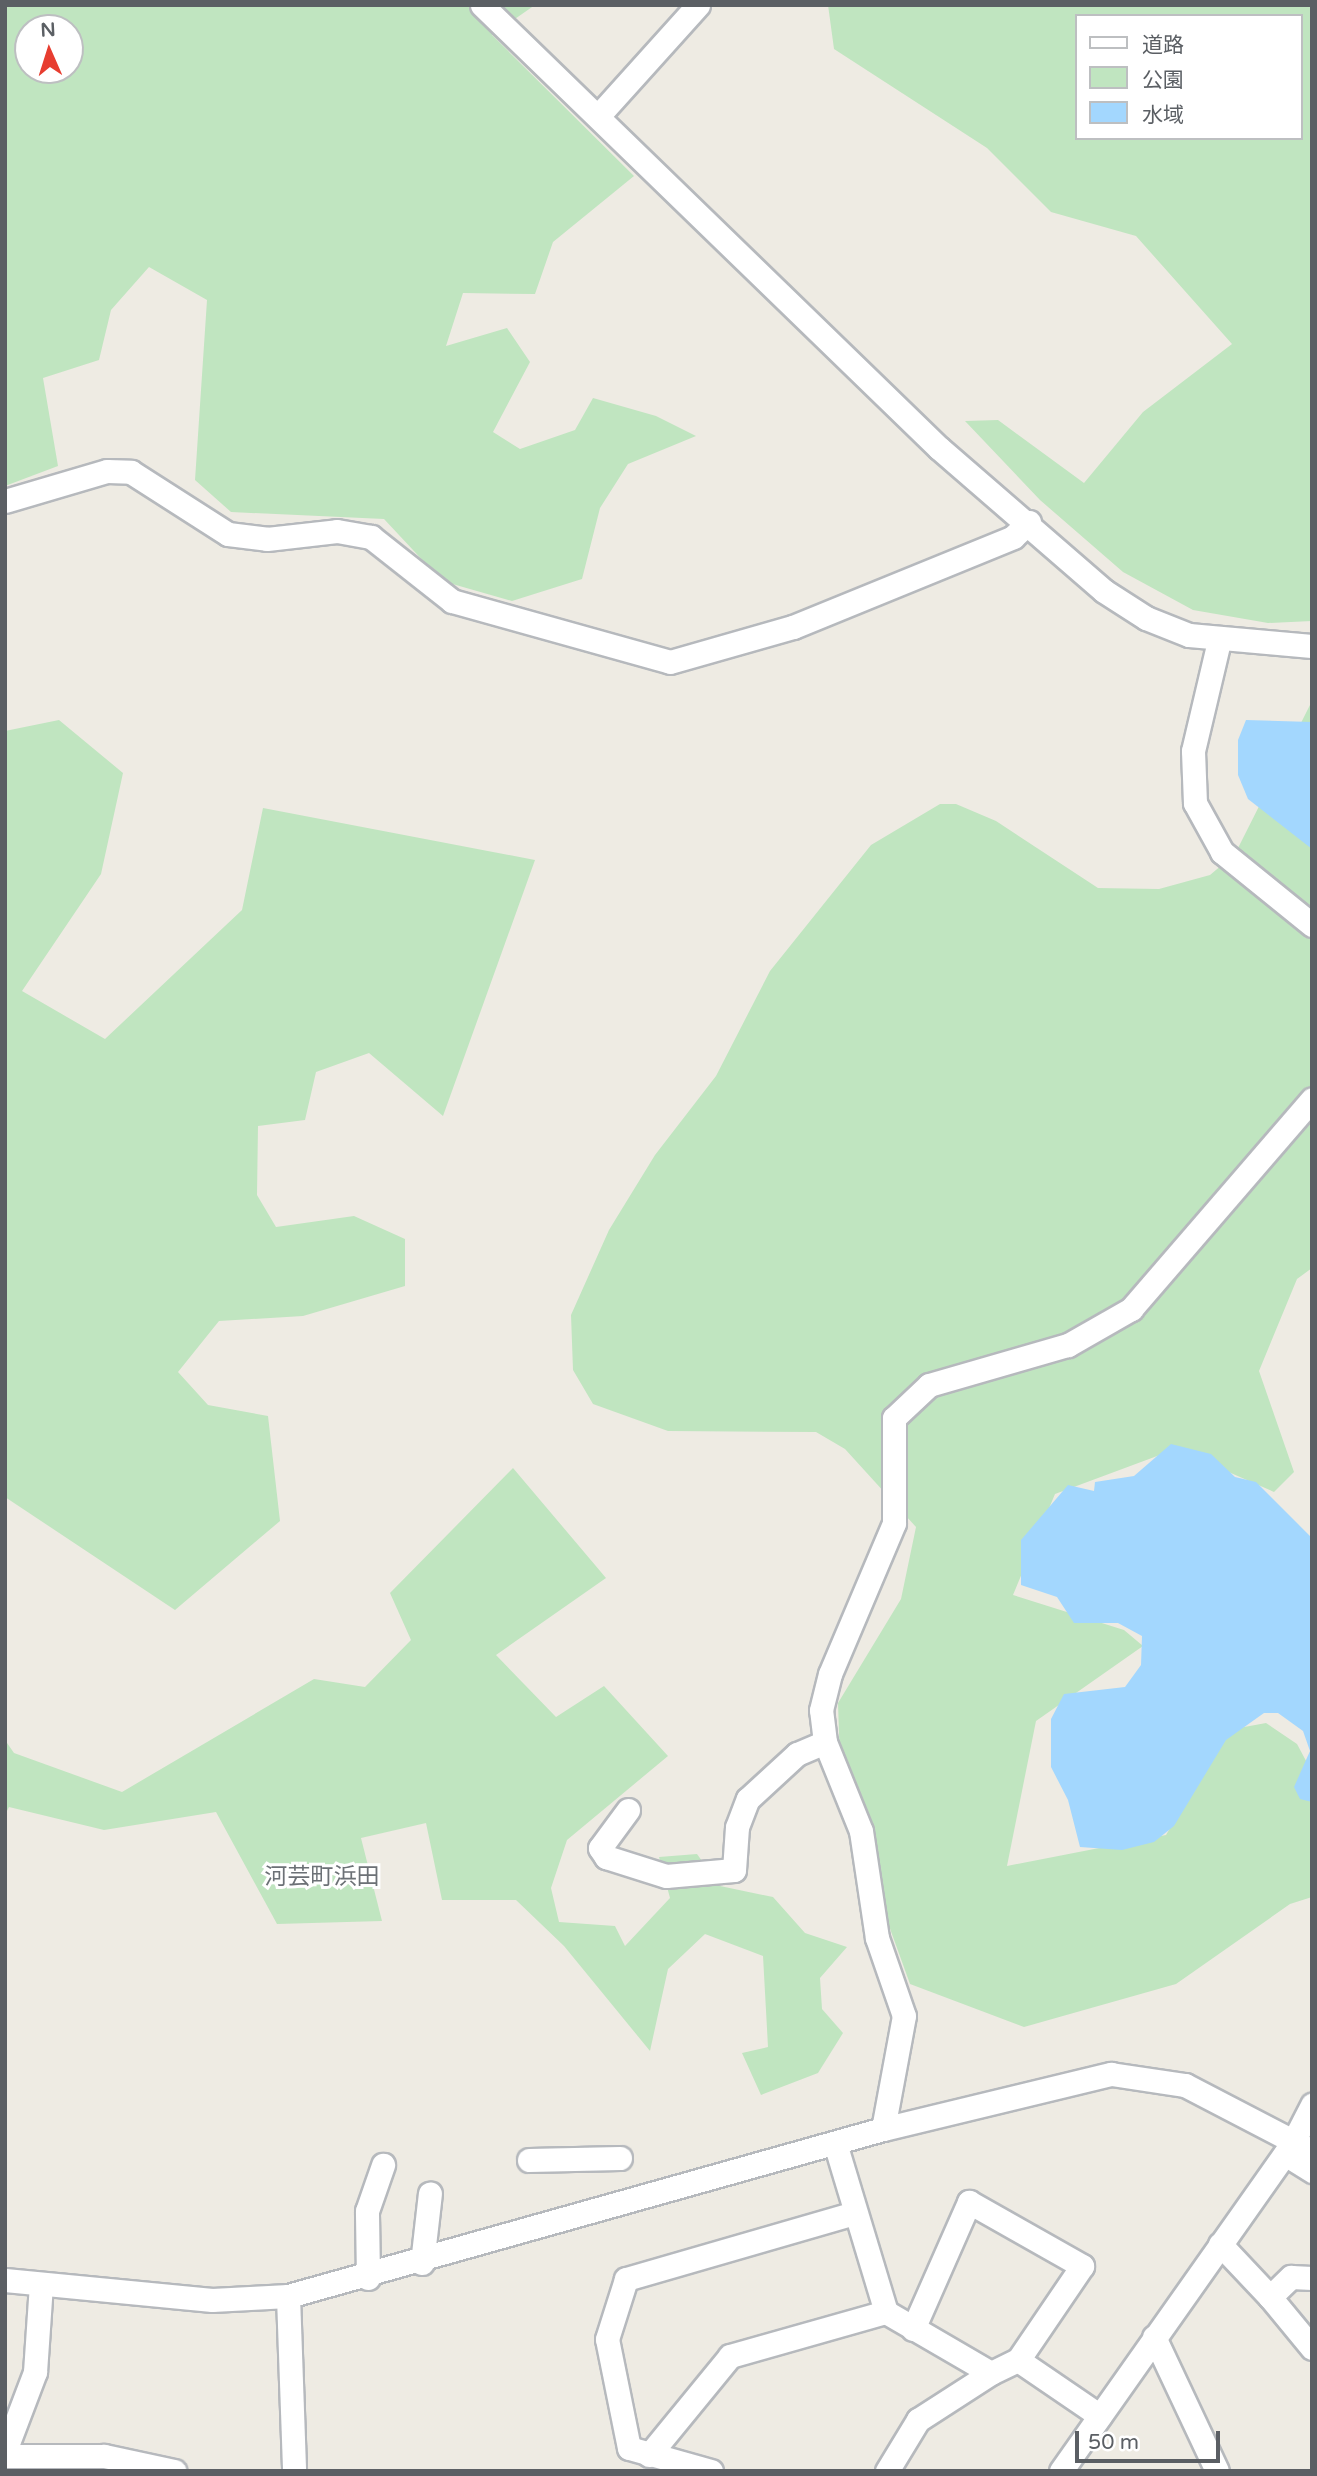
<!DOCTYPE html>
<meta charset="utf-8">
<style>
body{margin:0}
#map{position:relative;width:1317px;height:2476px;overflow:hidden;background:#eeebe3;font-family:"Varela Round","Noto Sans JP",sans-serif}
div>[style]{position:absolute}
.green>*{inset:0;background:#c0e5c0}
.water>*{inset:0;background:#a3d7fe}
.roads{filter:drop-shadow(2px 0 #b6b9bd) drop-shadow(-2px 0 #b6b9bd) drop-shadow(0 2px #b6b9bd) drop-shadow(0 -2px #b6b9bd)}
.minor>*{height:23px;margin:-11.5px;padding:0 11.5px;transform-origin:11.5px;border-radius:11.5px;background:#fff}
span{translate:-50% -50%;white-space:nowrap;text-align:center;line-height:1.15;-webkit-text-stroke:6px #fff;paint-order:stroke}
.quarter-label{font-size:23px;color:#6c7176}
.frame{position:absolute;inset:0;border:7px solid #5b5f64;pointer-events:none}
.legend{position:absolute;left:1075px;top:14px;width:228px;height:126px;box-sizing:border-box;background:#fff;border:2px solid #bdbfc1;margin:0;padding:9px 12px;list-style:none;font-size:21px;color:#5b5f64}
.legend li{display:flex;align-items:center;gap:14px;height:35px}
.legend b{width:35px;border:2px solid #bdbfc1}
.north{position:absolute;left:14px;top:14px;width:70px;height:70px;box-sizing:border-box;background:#fff;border:2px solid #bdbfc1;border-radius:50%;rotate:357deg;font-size:19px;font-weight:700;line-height:28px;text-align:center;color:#5b5f64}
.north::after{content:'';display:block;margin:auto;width:24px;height:32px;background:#e73d30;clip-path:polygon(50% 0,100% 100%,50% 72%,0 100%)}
.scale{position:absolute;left:1075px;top:2431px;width:145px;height:32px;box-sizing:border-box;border:4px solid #5b5f64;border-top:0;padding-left:9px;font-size:21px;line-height:24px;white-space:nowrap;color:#5b5f64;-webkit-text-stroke:5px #fff;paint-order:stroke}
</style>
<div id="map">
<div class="green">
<i style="clip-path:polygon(evenodd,5px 5px,535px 5px,492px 35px,634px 176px,553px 242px,535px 294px,463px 293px,446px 346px,507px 328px,530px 362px,493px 432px,520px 449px,575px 430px,593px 398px,656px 416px,696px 436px,628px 464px,600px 508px,582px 579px,512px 601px,442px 581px,384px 519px,231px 512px,195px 480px,207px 300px,149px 267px,111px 310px,99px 360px,43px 378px,58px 466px,5px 486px,5px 5px,28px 28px,70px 28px,70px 70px,28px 70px,28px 28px)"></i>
<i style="clip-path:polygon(evenodd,828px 5px,1312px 5px,1312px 621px,1268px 623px,1193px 610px,1123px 572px,1040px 500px,965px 421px,998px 420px,1084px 483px,1143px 412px,1232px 344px,1136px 236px,1051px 212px,987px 148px,834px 49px,828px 5px,1077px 16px,1301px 16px,1301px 138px,1077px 138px,1077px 16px)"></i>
<i style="clip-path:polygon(1312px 701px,1312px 1268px,1297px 1279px,1259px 1371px,1294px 1472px,1274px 1492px,1176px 1449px,1055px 1494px,1013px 1595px,1124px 1630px,1143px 1646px,1036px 1721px,1007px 1866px,1166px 1835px,1228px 1730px,1266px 1723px,1297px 1744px,1312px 1772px,1312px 1897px,1290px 1904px,1176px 1984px,1024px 2027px,910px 1984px,841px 1793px,838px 1703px,901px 1599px,916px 1527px,845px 1449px,816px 1432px,668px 1431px,593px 1404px,573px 1370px,571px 1315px,609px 1230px,655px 1155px,716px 1076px,770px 971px,871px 845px,940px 804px,956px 804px,996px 821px,1098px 888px,1159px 889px,1210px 875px,1235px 854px)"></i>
<i style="clip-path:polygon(59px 720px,123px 773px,101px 874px,22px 991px,105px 1039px,242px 910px,263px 808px,535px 860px,443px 1116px,369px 1053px,316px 1072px,305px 1120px,258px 1126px,257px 1195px,276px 1227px,354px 1216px,405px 1239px,405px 1286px,303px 1316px,219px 1321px,178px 1372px,208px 1405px,268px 1416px,280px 1521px,175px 1610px,5px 1497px,5px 731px)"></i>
<i style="clip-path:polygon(513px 1468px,606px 1578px,496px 1655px,556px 1717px,604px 1686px,668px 1756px,567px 1840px,551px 1888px,559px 1922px,615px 1926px,625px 1946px,670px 1898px,659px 1857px,697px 1854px,720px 1886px,773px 1897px,805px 1933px,847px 1947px,820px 1978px,822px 2009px,843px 2033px,818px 2073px,761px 2095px,742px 2053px,768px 2047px,763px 1956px,705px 1934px,668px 1969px,650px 2051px,564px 1946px,516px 1900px,442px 1900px,426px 1823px,361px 1838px,382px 1921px,277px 1924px,216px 1812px,104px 1830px,9px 1807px,5px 1815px,5px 1740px,14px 1753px,122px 1792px,314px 1679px,365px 1687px,411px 1640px,390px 1593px)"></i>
</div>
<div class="water">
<i style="clip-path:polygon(1246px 720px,1312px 722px,1312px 849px,1248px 799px,1238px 775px,1238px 740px)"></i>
<i style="clip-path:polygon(1171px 1444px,1211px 1454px,1235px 1477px,1256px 1482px,1312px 1538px,1312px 1802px,1300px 1799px,1294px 1787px,1310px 1751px,1303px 1731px,1278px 1713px,1264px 1713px,1226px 1740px,1174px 1826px,1154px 1842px,1122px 1850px,1080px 1847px,1068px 1800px,1051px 1767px,1051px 1719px,1064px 1694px,1125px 1687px,1141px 1665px,1142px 1636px,1118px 1623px,1074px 1623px,1057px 1597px,1021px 1585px,1021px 1540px,1068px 1485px,1094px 1491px,1095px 1482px,1134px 1476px)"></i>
</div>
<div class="roads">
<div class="minor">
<i style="left:482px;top:5px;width:636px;rotate:44.11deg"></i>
<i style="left:939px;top:448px;width:218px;rotate:40.9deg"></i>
<i style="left:1104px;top:591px;width:50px;rotate:32.7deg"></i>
<i style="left:1146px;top:618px;width:46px;rotate:21.6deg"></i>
<i style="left:1189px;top:635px;width:123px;rotate:5.1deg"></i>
<i style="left:599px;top:115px;width:148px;rotate:-48deg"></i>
<i style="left:5px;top:501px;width:106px;rotate:-16.4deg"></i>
<i style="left:107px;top:471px;width:24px;rotate:2deg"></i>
<i style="left:131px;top:472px;width:115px;rotate:32.6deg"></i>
<i style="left:228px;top:534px;width:39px;rotate:7deg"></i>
<i style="left:267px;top:539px;width:70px;rotate:-6.5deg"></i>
<i style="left:337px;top:531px;width:35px;rotate:10deg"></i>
<i style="left:371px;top:537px;width:103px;rotate:38.3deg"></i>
<i style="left:452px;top:601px;width:226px;rotate:15.6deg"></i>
<i style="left:670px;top:662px;width:128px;rotate:-15.9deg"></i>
<i style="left:793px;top:627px;width:238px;rotate:-22.2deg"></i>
<i style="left:1013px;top:537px;width:22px;rotate:-43deg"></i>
<i style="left:1219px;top:641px;width:113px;rotate:103.3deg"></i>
<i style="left:1193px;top:751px;width:52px;rotate:87.8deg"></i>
<i style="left:1195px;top:803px;width:56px;rotate:61.1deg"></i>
<i style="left:1222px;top:852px;width:116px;rotate:39deg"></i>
<i style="left:628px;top:1810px;width:47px;rotate:126.4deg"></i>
<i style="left:600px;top:1848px;width:11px;rotate:56deg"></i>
<i style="left:606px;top:1857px;width:63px;rotate:17.6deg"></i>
<i style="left:666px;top:1876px;width:68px;rotate:-5deg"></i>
<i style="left:734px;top:1870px;width:43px;rotate:-86deg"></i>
<i style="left:737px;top:1827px;width:30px;rotate:-69deg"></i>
<i style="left:748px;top:1799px;width:67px;rotate:-42.6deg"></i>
<i style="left:797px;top:1754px;width:30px;rotate:-23deg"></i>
<i style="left:883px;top:2129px;width:115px;rotate:-79.5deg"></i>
<i style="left:904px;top:2016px;width:83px;rotate:-109.1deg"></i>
<i style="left:877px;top:1938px;width:108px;rotate:-98.5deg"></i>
<i style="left:861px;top:1831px;width:96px;rotate:-112deg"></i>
<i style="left:825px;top:1742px;width:32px;rotate:-97deg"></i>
<i style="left:821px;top:1710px;width:37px;rotate:-76deg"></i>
<i style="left:830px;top:1674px;width:164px;rotate:-67deg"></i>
<i style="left:894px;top:1523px;width:105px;rotate:-90deg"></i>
<i style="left:894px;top:1418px;width:48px;rotate:-43.3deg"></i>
<i style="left:929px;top:1385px;width:145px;rotate:-16.1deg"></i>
<i style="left:1068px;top:1345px;width:73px;rotate:-29.7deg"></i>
<i style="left:1131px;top:1309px;width:277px;rotate:-49.2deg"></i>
<i style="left:835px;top:2143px;width:177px;rotate:73.2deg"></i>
<i style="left:886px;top:2312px;width:121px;rotate:30.2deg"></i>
<i style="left:991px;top:2373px;width:30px;rotate:-26deg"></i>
<i style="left:1018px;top:2360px;width:99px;rotate:34.3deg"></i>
<i style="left:1285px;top:2154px;width:32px;rotate:32deg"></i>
<i style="left:529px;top:2160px;width:91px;rotate:-1.3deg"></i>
<i style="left:1220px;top:2244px;width:73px;rotate:46.7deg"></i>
<i style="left:1270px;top:2297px;width:29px;rotate:-44deg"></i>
<i style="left:1291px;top:2277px;width:21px;rotate:3deg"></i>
<i style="left:422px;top:2263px;width:70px;rotate:-83.5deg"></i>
<i style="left:368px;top:2278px;width:67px;rotate:-90.9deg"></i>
<i style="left:367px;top:2211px;width:49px;rotate:-70.8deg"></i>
<i style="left:5px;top:2280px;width:208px;rotate:5.5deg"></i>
<i style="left:212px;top:2300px;width:76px;rotate:-3deg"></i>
<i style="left:288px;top:2296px;width:618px;rotate:-15.68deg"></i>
<i style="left:883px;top:2129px;width:235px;rotate:-13.6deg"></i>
<i style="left:1111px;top:2074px;width:75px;rotate:8.5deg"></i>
<i style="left:1185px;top:2085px;width:143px;rotate:27.5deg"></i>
<i style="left:288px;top:2296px;width:175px;rotate:88deg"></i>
<i style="left:1270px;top:2297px;width:66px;rotate:50.5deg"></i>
<i style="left:913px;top:2329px;width:139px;rotate:-66.2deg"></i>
<i style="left:969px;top:2202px;width:130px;rotate:29.5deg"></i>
<i style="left:1082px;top:2266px;width:114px;rotate:124.2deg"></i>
<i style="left:1154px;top:2337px;width:148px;rotate:64.8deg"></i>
<i style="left:5px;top:2451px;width:85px;rotate:-69.2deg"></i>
<i style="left:35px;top:2372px;width:88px;rotate:-86.1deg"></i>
<i style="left:649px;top:2455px;width:128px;rotate:-50.7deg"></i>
<i style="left:730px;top:2356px;width:162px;rotate:-15.8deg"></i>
<i style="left:5px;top:2456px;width:99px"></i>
<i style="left:104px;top:2456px;width:72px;rotate:12.1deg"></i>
<i style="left:711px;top:2471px;width:85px;rotate:-164.3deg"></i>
<i style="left:629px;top:2448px;width:111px;rotate:-101.4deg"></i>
<i style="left:607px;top:2339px;width:63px;rotate:-72.4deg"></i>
<i style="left:626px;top:2279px;width:238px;rotate:-16.1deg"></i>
<i style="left:887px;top:2471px;width:60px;rotate:-58.7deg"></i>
<i style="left:918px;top:2420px;width:87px;rotate:-32.8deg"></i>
<i style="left:1061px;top:2471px;width:403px;rotate:-54.8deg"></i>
<i style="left:1293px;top:2142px;width:42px;rotate:-62.8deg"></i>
</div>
</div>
<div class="quarter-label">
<span style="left:322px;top:1877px">河芸町浜田</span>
</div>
<div class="frame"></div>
<ul class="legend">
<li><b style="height:9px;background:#fff"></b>道路</li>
<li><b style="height:19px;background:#c0e5c0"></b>公園</li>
<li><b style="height:19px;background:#a3d7fe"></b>水域</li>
</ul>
<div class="north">N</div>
<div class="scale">50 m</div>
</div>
